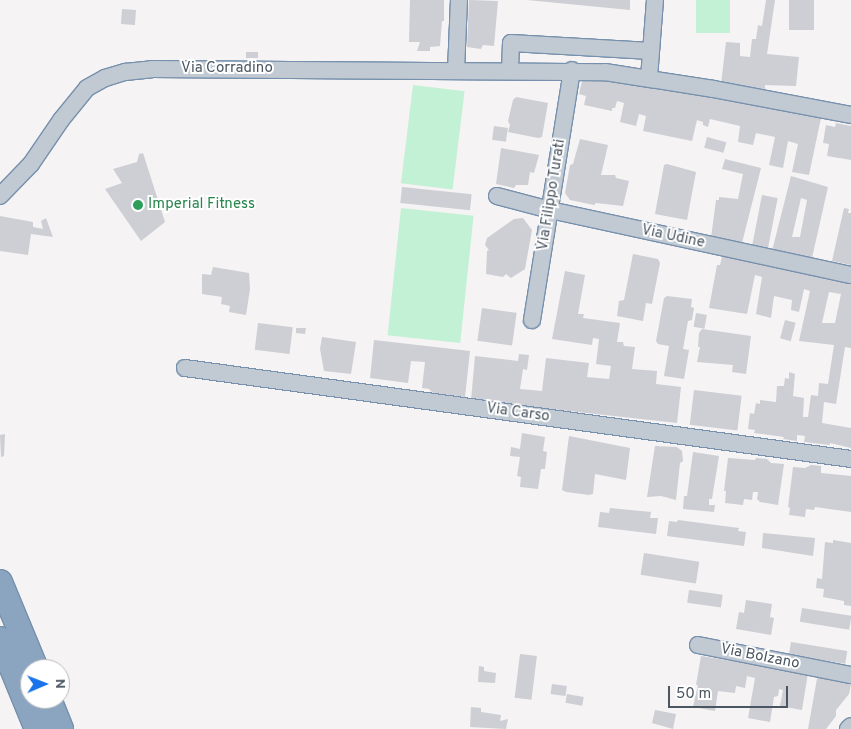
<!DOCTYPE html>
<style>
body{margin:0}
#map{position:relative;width:851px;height:729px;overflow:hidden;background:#f5f3f3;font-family:Overpass,sans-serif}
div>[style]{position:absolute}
.green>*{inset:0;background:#c3f1d5;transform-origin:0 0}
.building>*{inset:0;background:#cdcfd5;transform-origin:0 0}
.roads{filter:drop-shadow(1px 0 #7690ad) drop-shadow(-1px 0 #7690ad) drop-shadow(0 1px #7690ad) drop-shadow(0 -1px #7690ad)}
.minor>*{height:16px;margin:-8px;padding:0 8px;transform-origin:8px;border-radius:8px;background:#c1cad2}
.highway>*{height:24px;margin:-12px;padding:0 12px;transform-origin:12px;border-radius:12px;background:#8ba5c1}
.dots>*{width:14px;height:14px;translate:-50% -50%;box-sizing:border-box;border:2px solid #fff;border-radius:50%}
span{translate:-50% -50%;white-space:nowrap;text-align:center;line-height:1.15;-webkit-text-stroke:4px #fff;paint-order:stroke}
.street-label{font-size:15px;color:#4a5661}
.leisure-label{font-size:15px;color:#27864d}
.left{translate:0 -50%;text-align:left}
.north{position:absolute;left:20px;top:659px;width:50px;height:50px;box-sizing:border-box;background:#fff;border:1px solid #b7bbc0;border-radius:50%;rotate:89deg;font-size:14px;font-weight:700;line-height:20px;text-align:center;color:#4a5661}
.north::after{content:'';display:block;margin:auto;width:18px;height:22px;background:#1a73e8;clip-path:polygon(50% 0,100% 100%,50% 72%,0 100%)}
.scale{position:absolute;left:668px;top:686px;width:120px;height:22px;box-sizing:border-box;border:2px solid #4a5661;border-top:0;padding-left:6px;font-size:15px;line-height:18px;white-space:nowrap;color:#4a5661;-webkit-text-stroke:4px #fff;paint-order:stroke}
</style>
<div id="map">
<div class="green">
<i style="left:696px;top:0;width:34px;height:33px"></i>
<i style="left:413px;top:85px;width:52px;height:99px;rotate:7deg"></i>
<i style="left:401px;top:208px;width:73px;height:128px;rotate:6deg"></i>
</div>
<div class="building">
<i style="clip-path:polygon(410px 0,444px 0,444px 21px,442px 21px,440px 46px,430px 47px,430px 51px,417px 51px,420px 42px,409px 42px)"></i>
<i style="clip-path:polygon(469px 0,498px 1px,494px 46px,483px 45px,481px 49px,467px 47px)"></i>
<i style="clip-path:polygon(527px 0,630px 0,630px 10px)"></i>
<i style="clip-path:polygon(766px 0,775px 0,767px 54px,799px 57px,796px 86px,765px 85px,765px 89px,721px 84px,726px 42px,740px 43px,740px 56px,750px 57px,752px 39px,756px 39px,758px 25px,762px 26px)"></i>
<i style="left:789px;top:0;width:25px;height:30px"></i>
<i style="left:122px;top:9px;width:14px;height:15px;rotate:4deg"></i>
<i style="left:246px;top:52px;width:12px;height:6px"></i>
<i style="clip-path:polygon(583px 77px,690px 92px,821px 118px,809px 175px,792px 172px,798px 144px,788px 141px,783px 168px,769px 165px,775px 137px,756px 133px,753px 145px,738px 142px,740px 126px,710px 119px,708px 127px,703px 125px,703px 122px,697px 120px,692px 141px,643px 131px,646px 116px,639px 114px,636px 126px,620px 122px,624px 103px,617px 101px,615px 108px,612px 108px,612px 111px,584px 105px,586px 96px,579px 94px)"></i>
<i style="clip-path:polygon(516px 97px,548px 103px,542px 137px,538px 138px,508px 132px,510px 125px,508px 121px,513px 100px)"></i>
<i style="clip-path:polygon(836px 123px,851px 126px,851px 160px,827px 156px,829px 144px,823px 143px,826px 125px,835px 127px)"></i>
<i style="left:494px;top:126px;width:14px;height:14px;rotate:8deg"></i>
<i style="left:707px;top:137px;width:20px;height:11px;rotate:15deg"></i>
<i style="clip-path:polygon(580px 139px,608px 145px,601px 175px,615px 175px,616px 178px,629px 181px,623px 206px,596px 203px,594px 205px,570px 200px,565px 193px,570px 165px,573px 164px)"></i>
<i style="clip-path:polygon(501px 148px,539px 155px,534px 173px,530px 172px,528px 185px,516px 185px,514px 188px,496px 184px)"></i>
<i style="clip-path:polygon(143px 153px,165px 222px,141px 241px,105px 189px,122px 183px,113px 169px,137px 162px,139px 154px)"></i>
<i style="clip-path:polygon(725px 159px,761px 168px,742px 243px,711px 238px,716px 200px,719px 200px,719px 197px,738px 199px,743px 174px,722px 169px)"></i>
<i style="clip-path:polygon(667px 164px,696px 172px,687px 220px,655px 214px,664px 165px)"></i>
<i style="clip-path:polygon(evenodd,791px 176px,828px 187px,812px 258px,772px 251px,791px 176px,801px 198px,807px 200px,800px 237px,792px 237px,801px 198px)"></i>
<i style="left:402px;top:187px;width:70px;height:16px;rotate:6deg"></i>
<i style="left:762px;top:195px;width:16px;height:52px;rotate:11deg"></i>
<i style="clip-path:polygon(844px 208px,849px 209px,848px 213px,851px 213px,851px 265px,832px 261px)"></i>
<i style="clip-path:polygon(0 216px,33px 222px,33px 227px,43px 229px,41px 221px,46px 218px,53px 237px,31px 234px,28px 255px,0 251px)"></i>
<i style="clip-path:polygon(523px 218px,532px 230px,525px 269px,511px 278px,506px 274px,503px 277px,486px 274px,487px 251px,489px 250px,485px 245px,487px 238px,514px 219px)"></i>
<i style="clip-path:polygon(evenodd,723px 253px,851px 279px,851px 348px,845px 347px,836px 404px,824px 402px,822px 423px,851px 428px,851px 448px,830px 443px,830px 445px,804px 442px,805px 436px,797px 435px,797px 441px,783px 439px,784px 437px,754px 433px,755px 430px,748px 429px,750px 413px,754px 414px,756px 403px,760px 404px,760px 400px,776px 402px,777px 386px,784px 386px,785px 378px,789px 379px,789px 372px,795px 374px,793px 396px,804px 398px,803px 417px,808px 417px,811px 395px,818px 396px,819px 383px,828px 384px,834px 345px,799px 341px,810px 291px,804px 289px,799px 312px,791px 310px,792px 300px,774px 296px,771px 318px,756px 314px,762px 277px,755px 275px,747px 314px,709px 308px,717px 265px,720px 265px,723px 253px,829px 292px,841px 294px,835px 323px,822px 323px,829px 292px)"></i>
<i style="clip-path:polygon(633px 254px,658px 259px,660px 263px,652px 304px,646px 303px,643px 321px,617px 316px,619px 301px,624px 300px)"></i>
<i style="clip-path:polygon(213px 267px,249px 273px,250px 289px,246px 315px,229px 312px,230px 306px,221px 304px,222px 297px,202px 294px,202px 274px,211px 275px)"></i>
<i style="clip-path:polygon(565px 271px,585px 275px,578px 314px,584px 314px,583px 318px,620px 323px,617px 342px,623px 342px,624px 346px,635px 347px,632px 369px,657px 371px,656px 384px,681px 387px,677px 423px,471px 400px,475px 356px,518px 361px,519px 354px,529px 355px,527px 370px,523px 369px,520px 389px,542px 391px,546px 358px,589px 363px,587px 377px,609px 379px,611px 366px,596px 364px,599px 339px,593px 338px,592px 345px,552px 339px)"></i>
<i style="clip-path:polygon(667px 296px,692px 299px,691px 307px,694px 308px,692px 320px,688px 321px,683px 349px,689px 350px,684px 379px,664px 376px,669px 346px,658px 344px,656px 341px,664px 298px)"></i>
<i style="left:482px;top:308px;width:35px;height:33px;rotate:8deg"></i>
<i style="left:696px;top:313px;width:11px;height:14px;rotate:10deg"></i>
<i style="left:785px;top:320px;width:11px;height:19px;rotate:15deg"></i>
<i style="left:258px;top:323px;width:35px;height:27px;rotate:7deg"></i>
<i style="clip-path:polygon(296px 328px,306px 328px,305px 334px,296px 333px)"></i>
<i style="clip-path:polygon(702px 329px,751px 336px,746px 374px,732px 372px,733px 365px,697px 362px,700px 347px,698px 347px,699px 333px)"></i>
<i style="clip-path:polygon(322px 337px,356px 342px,351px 374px,324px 371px,320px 349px)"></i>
<i style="clip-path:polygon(374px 340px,470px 351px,465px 397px,433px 393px,429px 389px,422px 388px,425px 362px,411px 361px,408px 383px,370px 378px)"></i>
<i style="left:694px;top:390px;width:48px;height:35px;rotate:7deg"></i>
<i style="clip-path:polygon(522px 433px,545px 437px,543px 451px,547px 452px,545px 469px,541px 469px,538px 489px,520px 487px,521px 477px,517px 476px,520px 457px,510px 456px,511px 447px,520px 449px)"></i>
<i style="clip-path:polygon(5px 434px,4px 456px,1px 457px,0 435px)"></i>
<i style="clip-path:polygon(569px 436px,630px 448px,626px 480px,595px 474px,593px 494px,589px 495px,566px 492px,562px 490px)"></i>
<i style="clip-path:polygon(655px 446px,677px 447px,682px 451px,683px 461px,680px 463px,676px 500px,661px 496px,647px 497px)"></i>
<i style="clip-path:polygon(693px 452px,719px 456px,712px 499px,709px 499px,709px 505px,715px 505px,714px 512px,683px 509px,684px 496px,687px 496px)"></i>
<i style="clip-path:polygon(728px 458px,755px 460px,756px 458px,767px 459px,771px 463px,784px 464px,778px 505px,760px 502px,757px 499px,758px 492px,753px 492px,752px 500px,744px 499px,743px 505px,725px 503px,726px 491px,724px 491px)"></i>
<i style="clip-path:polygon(811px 465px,821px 466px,821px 473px,851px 476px,851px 512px,815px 507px,814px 510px,806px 509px,805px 517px,789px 515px,790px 508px,788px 507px,793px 467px,805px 468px)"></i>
<i style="clip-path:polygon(610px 508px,651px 512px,650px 518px,658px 518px,656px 534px,598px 527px,600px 512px,609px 513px)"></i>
<i style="clip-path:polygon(678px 520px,739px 528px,738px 531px,746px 532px,744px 546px,667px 536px,669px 521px,677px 522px)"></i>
<i style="clip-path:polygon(763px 533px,815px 538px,813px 556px,762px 548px)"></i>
<i style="clip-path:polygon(833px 540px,851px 543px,851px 606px,844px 605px,844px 601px,823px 597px,824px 589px,816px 588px,817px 578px,822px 579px,825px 542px,833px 543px)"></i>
<i style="left:644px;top:553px;width:56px;height:22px;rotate:9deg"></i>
<i style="left:689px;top:590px;width:34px;height:13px;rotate:8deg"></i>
<i style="clip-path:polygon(746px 600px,772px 604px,770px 617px,774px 618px,771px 635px,736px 629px,739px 612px,744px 613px)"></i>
<i style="left:802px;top:608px;width:50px;height:14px;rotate:9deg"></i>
<i style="left:791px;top:642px;width:57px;height:13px;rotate:9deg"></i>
<i style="left:520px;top:654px;width:17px;height:44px;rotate:7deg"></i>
<i style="clip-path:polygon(701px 656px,808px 673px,802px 710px,780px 706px,783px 690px,779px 689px,778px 696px,774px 697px,770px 722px,748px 718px,755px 678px,747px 676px,745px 688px,736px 686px,735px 693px,718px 691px,715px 711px,693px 707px,698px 685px,696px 685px)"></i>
<i style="clip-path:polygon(479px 666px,484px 667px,484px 671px,496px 673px,495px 683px,478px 682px)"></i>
<i style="clip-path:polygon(818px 673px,851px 679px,851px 684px,849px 694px,836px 710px,836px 716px,826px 729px,808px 729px)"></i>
<i style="left:552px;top:684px;width:15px;height:10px;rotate:8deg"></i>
<i style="left:567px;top:694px;width:17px;height:9px;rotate:10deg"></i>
<i style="clip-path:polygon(471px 707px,481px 708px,481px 712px,501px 715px,500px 721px,508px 719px,506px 729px,470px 727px)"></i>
<i style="clip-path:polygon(655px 710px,676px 714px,673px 729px,652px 723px)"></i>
</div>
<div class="roads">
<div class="minor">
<i style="left:456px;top:71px;width:71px;rotate:-87.6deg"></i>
<i style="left:510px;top:71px;width:28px;rotate:-88deg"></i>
<i style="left:511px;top:43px;width:140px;rotate:3.3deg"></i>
<i style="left:649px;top:78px;width:78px;rotate:-85.6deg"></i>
<i style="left:0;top:196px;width:45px;rotate:-45.9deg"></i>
<i style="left:31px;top:164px;width:53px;rotate:-55.7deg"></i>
<i style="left:61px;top:120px;width:41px;rotate:-50.9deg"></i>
<i style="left:87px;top:88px;width:21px;rotate:-29deg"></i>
<i style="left:105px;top:78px;width:21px;rotate:-17deg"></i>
<i style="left:125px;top:72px;width:27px;rotate:-6deg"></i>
<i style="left:152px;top:69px;width:453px;rotate:0.4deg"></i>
<i style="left:605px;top:72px;width:110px;rotate:8.9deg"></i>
<i style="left:714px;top:89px;width:139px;rotate:10.7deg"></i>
<i style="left:497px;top:196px;width:55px;rotate:14.8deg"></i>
<i style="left:550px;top:210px;width:308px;rotate:12.2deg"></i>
<i style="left:532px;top:320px;width:253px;rotate:-80.9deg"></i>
<i style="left:185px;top:368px;width:672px;rotate:7.78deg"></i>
<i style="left:698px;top:645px;width:156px;rotate:11.1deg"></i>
<i style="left:848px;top:729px;width:4px;rotate:-45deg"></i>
</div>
<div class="highway">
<i style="left:0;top:582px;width:94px;rotate:67.5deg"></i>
<i style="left:0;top:639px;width:97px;rotate:67.7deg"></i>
<i style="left:49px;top:699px;width:32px;rotate:68deg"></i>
</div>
</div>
<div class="dots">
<i style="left:138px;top:205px;background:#2e9e5b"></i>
</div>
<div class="street-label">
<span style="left:227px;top:69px">Via Corradino</span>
<span style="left:552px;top:195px;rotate:-81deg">Via Filippo Turati</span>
<span style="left:673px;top:237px;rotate:12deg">Via Udine</span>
<span style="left:518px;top:413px;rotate:8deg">Via Carso</span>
<span style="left:760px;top:657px;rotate:11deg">Via Bolzano</span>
</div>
<div class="leisure-label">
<span class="left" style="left:148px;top:205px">Imperial Fitness</span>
</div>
<div class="north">N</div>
<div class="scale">50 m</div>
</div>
